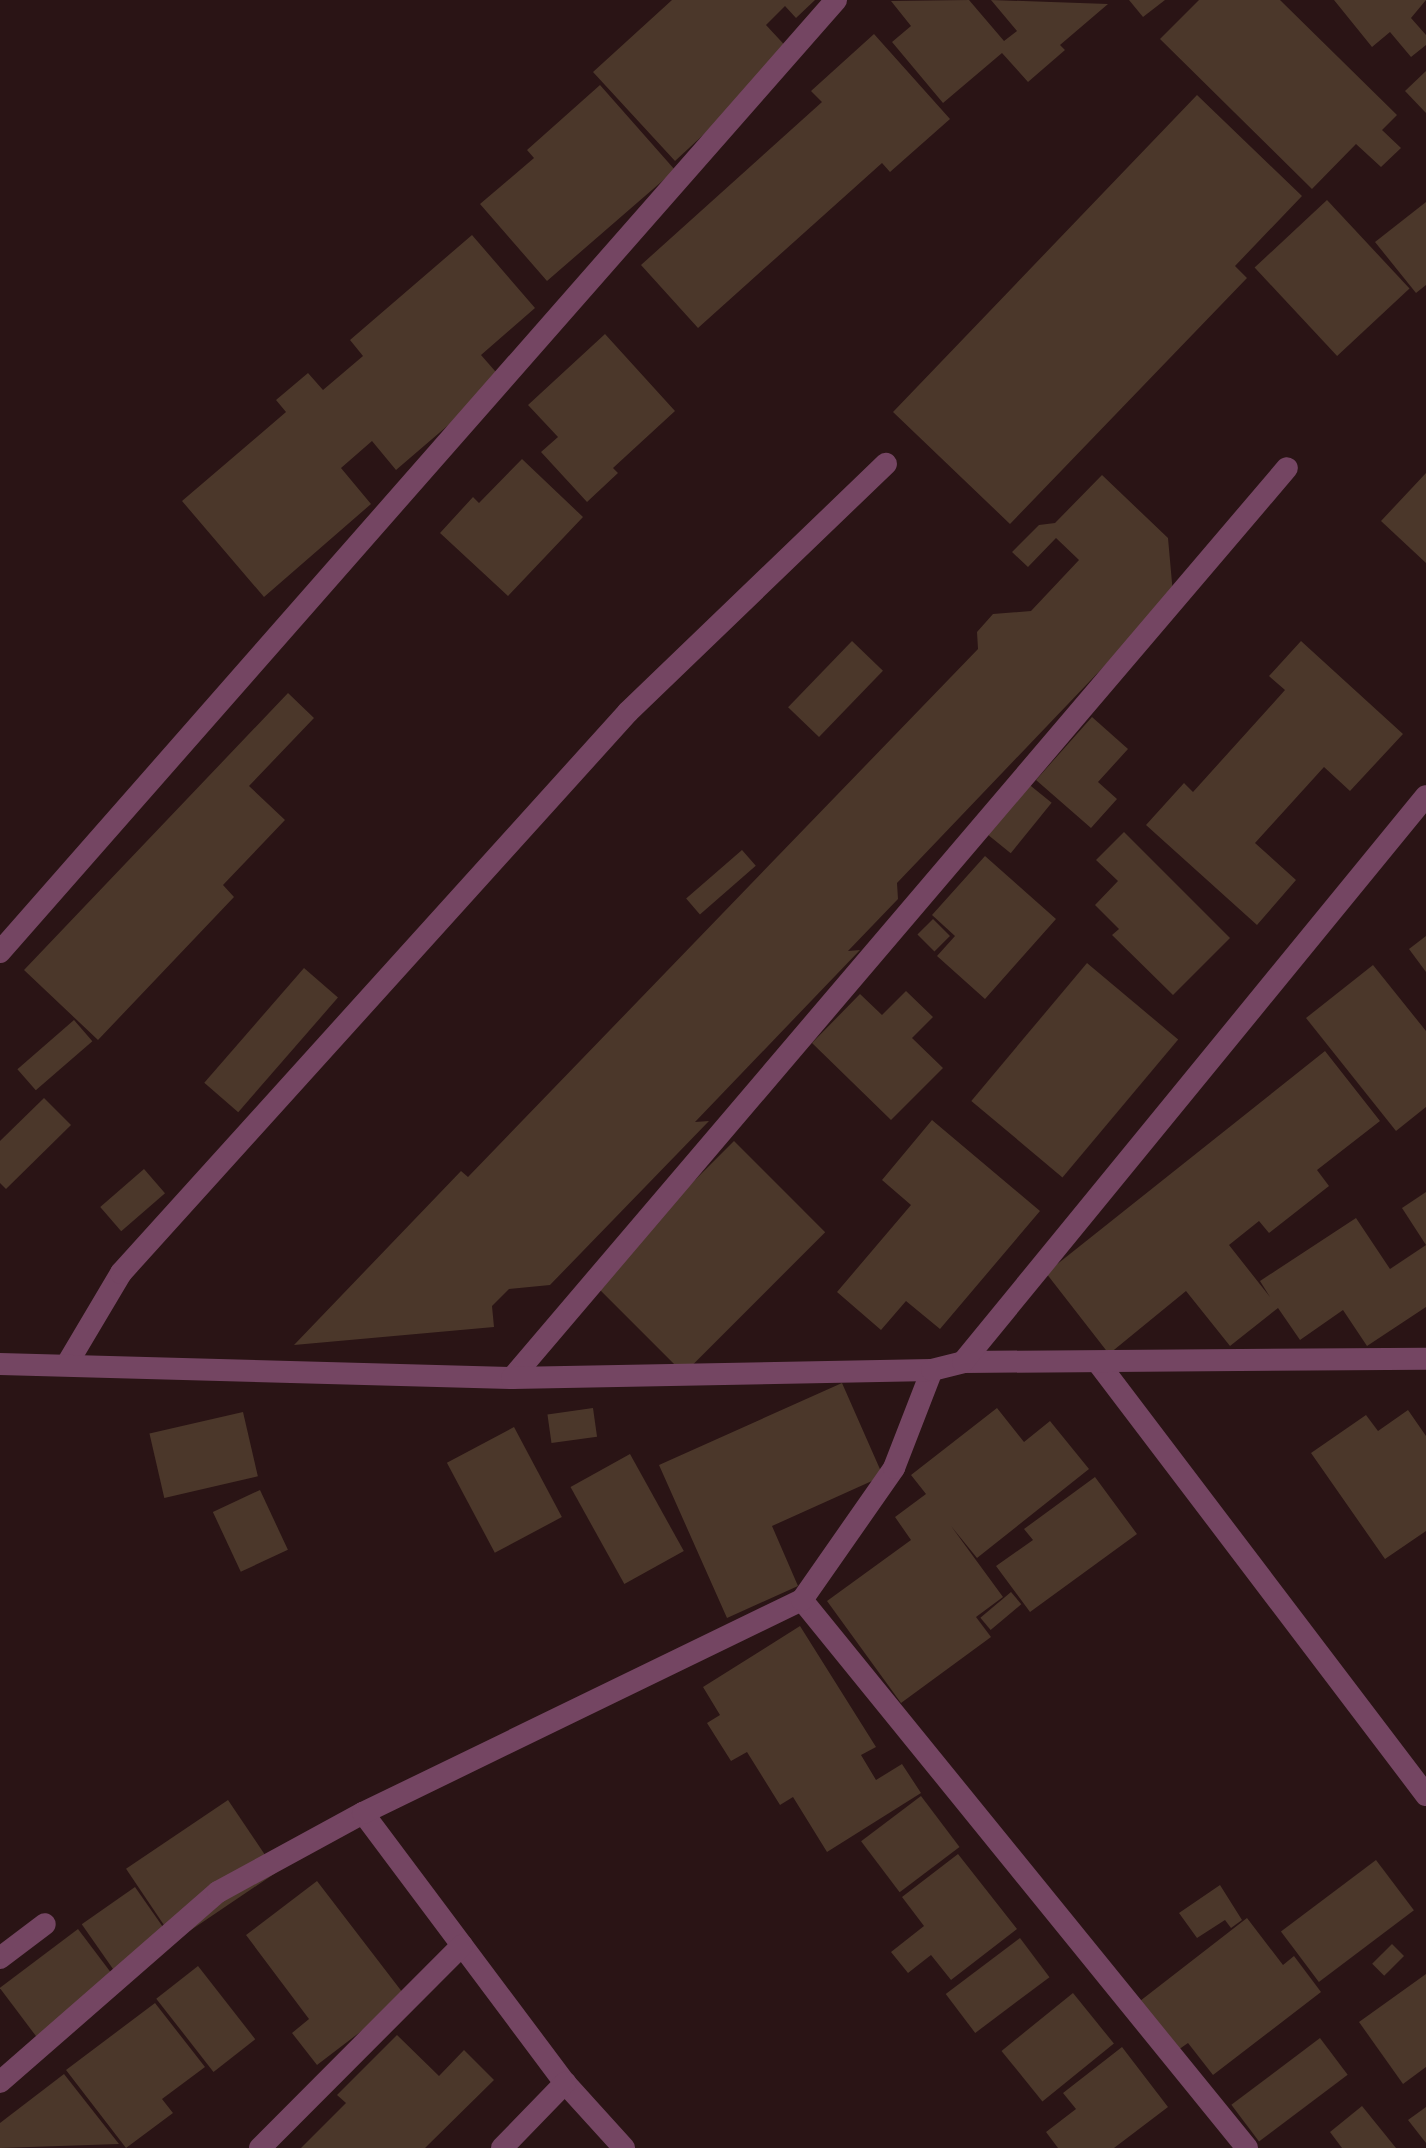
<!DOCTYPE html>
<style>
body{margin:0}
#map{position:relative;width:1426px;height:2148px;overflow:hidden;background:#2a1415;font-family:Quicksand,sans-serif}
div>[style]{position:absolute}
.building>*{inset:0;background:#4b372a;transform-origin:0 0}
.minor>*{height:22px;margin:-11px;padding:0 11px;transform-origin:11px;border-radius:11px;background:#744562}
.tertiary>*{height:22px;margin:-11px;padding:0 11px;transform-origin:11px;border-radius:11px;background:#744562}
span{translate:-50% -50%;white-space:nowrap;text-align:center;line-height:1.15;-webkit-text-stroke:6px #2a1415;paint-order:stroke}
</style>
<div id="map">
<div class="building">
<i style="clip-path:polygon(672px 0,815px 0,796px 18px,785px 6px,766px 25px,792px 53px,675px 161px,593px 72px)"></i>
<i style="clip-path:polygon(969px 0,1004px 41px,1017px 31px,991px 0,1108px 4px,1060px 45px,1065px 50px,1028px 82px,1002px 53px,943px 103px,892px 42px,911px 26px,891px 1px)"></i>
<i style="clip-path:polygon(1129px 0,1165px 0,1143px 17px)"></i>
<i style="clip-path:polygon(1199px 0,1280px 0,1397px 115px,1382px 130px,1401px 148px,1381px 167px,1356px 144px,1312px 189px,1160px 39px)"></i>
<i style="clip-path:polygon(1334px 0,1426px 0,1411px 18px,1426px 35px,1426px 45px,1411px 57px,1390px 32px,1372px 47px)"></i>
<i style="clip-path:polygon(874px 34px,950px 119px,890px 172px,882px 163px,698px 328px,641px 265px,822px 102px,811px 91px)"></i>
<i style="clip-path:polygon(1426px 71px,1426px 113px,1405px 91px)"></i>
<i style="clip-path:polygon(600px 85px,675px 170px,547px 281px,480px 204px,534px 158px,527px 150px)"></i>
<i style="clip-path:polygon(1197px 95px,1302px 196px,1235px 266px,1247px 278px,1010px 524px,893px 412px)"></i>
<i style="left:1327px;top:200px;width:121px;height:99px;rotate:47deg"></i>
<i style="clip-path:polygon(1426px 202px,1426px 285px,1416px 293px,1375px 242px)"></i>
<i style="clip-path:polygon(472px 235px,535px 308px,481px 355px,502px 379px,396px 470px,372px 441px,341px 468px,371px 504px,264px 597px,182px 501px,286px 412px,276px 400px,308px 373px,323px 390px,363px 356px,350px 340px)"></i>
<i style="clip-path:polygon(605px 334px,675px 411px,613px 468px,618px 473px,587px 502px,541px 452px,558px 437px,528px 405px)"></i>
<i style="clip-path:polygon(522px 459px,583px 517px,508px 596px,440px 533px,473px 497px,479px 503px)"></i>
<i style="clip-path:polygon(1426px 473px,1426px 563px,1381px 521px)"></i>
<i style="clip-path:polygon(1102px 475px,1168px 538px,1173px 594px,897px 883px,898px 899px,848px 951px,860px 950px,695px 1122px,709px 1121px,550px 1285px,509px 1289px,492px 1306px,494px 1327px,294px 1345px,461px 1171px,468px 1177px,978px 649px,977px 632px,993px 614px,1031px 611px,1079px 560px,1056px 538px,1028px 567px,1012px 552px,1039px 525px,1055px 523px)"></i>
<i style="left:852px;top:641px;width:43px;height:92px;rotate:44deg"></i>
<i style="clip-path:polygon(1301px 641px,1403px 734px,1350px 791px,1324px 767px,1255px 843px,1296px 880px,1257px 925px,1146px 825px,1184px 783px,1193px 792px,1285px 690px,1269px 676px)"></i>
<i style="clip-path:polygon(288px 693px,314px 718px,249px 786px,285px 820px,223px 885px,234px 897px,98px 1040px,24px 970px)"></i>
<i style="clip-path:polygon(1092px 717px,1128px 749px,1098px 782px,1117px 799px,1091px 828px,1036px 780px)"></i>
<i style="left:1026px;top:782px;width:33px;height:65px;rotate:39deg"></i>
<i style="clip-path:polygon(1124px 832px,1230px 938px,1173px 995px,1112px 935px,1119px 929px,1095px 905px,1118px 881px,1096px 860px)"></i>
<i style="left:742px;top:850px;width:21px;height:74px;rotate:49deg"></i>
<i style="clip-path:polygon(985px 856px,1056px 919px,985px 999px,937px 956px,955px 936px,932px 915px)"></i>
<i style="left:933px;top:919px;width:24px;height:22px;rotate:45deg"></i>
<i style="clip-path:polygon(1426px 936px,1426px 972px,1409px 949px)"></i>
<i style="left:1087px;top:963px;width:119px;height:180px;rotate:40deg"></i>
<i style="clip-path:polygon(1373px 965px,1426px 1031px,1426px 1107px,1396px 1131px,1306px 1018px)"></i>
<i style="left:304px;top:968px;width:45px;height:152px;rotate:41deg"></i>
<i style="clip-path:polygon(906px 991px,933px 1017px,912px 1038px,943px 1068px,891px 1120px,812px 1043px,860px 994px,882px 1015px)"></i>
<i style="left:74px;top:1020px;width:28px;height:75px;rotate:49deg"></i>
<i style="clip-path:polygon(1325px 1051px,1380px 1121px,1317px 1170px,1329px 1186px,1269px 1233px,1259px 1221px,1229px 1245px,1270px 1297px,1260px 1281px,1356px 1218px,1390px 1269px,1426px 1245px,1426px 1307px,1367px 1346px,1343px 1310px,1300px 1340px,1278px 1308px,1230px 1346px,1186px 1291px,1109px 1354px,1046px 1273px)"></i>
<i style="clip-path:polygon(44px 1098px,71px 1125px,6px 1189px,0 1183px,0 1141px)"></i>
<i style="clip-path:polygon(932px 1120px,1040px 1211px,940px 1329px,906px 1301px,881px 1330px,837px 1292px,911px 1205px,882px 1180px)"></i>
<i style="left:734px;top:1141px;width:129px;height:200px;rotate:45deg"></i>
<i style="left:144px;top:1169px;width:32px;height:58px;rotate:49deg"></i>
<i style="clip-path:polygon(1426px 1192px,1426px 1245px,1402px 1208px)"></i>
<i style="clip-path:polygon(842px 1383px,883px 1476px,772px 1526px,798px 1586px,727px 1618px,659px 1465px)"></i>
<i style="left:593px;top:1408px;width:29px;height:46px;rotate:82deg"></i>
<i style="clip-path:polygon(997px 1408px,1024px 1442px,1050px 1421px,1089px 1469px,977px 1558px,951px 1526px,1003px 1597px,976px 1617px,991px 1637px,901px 1703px,827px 1601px,911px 1540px,895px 1517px,926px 1494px,911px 1475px)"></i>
<i style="clip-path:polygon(1408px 1410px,1426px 1436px,1426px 1531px,1385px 1559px,1311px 1453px,1366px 1415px,1378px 1431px)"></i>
<i style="left:243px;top:1412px;width:66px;height:96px;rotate:77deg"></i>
<i style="left:514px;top:1427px;width:102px;height:76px;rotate:62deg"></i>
<i style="left:630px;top:1454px;width:111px;height:68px;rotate:61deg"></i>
<i style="clip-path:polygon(1095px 1477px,1137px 1534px,1030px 1612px,996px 1566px,1033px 1540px,1024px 1529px)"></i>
<i style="left:260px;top:1490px;width:66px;height:52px;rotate:65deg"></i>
<i style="left:1011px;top:1592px;width:16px;height:40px;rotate:50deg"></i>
<i style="clip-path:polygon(800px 1626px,876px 1747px,861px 1755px,876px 1780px,902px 1764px,921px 1793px,827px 1852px,793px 1797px,780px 1805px,747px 1752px,731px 1761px,707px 1723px,720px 1715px,703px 1687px)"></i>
<i style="left:921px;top:1796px;width:64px;height:75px;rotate:53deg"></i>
<i style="left:228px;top:1800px;width:87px;height:123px;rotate:56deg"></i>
<i style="clip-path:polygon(958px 1854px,1017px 1929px,951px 1980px,931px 1955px,908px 1973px,891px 1952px,924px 1926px,902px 1897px)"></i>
<i style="left:1376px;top:1860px;width:63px;height:119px;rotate:53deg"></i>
<i style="clip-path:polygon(317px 1881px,406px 1997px,317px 2065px,292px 2033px,309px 2019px,246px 1935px)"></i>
<i style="clip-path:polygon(1220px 1885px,1242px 1920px,1231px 1928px,1225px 1920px,1197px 1938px,1179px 1913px)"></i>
<i style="left:135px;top:1887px;width:67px;height:65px;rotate:55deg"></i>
<i style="clip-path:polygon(1247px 1918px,1283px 1965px,1294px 1956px,1321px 1992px,1213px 2075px,1188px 2043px,1178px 2050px,1140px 2001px)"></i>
<i style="left:78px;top:1929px;width:69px;height:98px;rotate:53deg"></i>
<i style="left:1020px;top:1938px;width:49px;height:93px;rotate:53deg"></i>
<i style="left:1392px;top:1944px;width:17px;height:28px;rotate:45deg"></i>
<i style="left:198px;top:1966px;width:93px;height:53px;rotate:52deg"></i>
<i style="clip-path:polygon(1426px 1974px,1426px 2067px,1403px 2084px,1359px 2022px)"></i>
<i style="left:1073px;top:1993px;width:65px;height:92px;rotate:51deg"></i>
<i style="clip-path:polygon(155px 2003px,205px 2067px,162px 2099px,173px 2113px,126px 2148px,66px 2070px)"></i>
<i style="clip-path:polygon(397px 2035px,439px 2076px,464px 2050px,494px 2080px,425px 2148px,301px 2148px,346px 2103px,337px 2095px)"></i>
<i style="left:1320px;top:2038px;width:46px;height:111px;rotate:53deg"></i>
<i style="clip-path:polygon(1122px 2047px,1168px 2107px,1114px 2148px,1058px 2148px,1046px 2132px,1076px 2109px,1063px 2093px)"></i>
<i style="clip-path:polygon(64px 2074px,119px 2144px,0 2148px,0 2123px)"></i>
<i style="clip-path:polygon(1362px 2106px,1396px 2148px,1342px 2148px,1330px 2132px)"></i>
<i style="clip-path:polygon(1426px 2107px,1426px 2143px,1408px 2120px)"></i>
</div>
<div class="minor">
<i style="left:0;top:952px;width:1267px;rotate:-48.71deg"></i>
<i style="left:67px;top:1364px;width:106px;rotate:-59.3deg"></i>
<i style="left:121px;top:1273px;width:756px;rotate:-47.89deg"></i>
<i style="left:628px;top:712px;width:358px;rotate:-43.9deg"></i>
<i style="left:1099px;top:1364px;width:541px;rotate:52.81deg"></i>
<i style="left:512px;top:1378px;width:1195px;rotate:-49.58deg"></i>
<i style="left:802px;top:1600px;width:706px;rotate:50.92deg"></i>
<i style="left:363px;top:1813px;width:337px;rotate:53.2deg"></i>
<i style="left:565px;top:2083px;width:88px;rotate:47.8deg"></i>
<i style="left:0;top:1958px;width:56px;rotate:-37.1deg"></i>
<i style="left:0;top:2082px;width:289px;rotate:-41.1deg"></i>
<i style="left:218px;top:1892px;width:165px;rotate:-28.6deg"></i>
<i style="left:363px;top:1813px;width:488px;rotate:-25.9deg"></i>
<i style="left:802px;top:1600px;width:161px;rotate:-55.1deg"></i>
<i style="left:894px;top:1468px;width:105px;rotate:-68.8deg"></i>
<i style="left:260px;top:2148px;width:286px;rotate:-45.1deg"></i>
<i style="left:502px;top:2148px;width:91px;rotate:-45.9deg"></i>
</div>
<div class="tertiary">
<i style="left:963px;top:1362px;width:463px;rotate:-0.4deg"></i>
<i style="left:0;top:1364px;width:512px;rotate:1.57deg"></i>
<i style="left:512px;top:1378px;width:420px;rotate:-1.1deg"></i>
<i style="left:932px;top:1370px;width:32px;rotate:-14deg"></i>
<i style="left:963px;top:1362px;width:731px;rotate:-50.72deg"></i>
</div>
</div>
